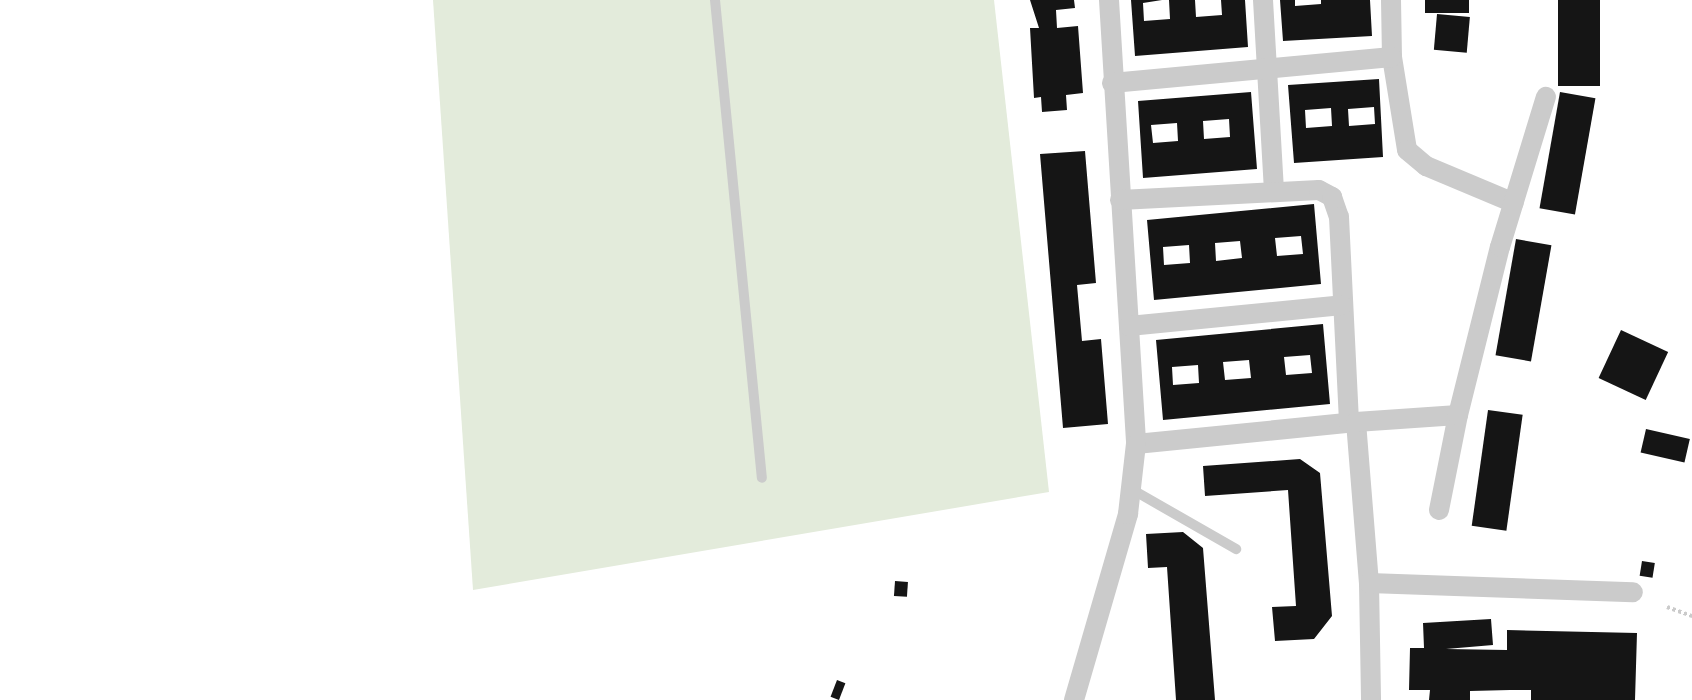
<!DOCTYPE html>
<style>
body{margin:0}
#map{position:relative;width:1692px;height:700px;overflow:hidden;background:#fff;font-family:"Exo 2",sans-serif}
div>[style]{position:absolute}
.green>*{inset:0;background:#e3ebdb}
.building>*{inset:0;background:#151515;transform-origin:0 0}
.path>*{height:4px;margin-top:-2px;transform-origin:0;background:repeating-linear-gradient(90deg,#cbcbcb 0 3px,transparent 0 6px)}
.lane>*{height:10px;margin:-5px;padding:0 5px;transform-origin:5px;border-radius:5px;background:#cbcbcb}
.street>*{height:20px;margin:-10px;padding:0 10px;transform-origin:10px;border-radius:10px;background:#cbcbcb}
span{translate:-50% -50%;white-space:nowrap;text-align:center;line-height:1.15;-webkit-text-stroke:6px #fff;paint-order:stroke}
</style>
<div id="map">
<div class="green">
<i style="clip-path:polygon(433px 0,994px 0,1049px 492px,473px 590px)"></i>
</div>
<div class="building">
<i style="clip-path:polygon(1030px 0,1074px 0,1075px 8px,1056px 10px,1057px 28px,1078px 26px,1083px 93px,1066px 95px,1067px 110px,1042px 112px,1041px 97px,1034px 98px,1030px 28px,1039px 28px)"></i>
<i style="clip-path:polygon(1131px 0,1162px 0,1143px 3px,1144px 21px,1170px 19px,1169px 0,1195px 0,1196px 17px,1222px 15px,1221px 0,1245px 0,1248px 47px,1135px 56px)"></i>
<i style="clip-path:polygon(1280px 0,1295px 0,1295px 6px,1321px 4px,1321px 0,1370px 0,1372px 36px,1283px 41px)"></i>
<i style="left:1425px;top:0;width:44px;height:13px"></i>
<i style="left:1558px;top:0;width:42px;height:86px"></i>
<i style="left:1437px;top:14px;width:33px;height:36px;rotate:5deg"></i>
<i style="clip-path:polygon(evenodd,1379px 79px,1383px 157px,1294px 163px,1288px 85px,1379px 79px,1374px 107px,1375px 124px,1349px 126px,1348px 109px,1374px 107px,1379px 79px,1331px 108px,1332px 126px,1306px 128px,1305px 110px,1331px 108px)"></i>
<i style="clip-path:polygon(evenodd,1251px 92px,1257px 169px,1143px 178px,1138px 101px,1251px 92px,1229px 119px,1230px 137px,1204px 139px,1203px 121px,1229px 119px,1251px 92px,1177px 123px,1178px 141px,1153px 143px,1151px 125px,1177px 123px)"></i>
<i style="left:1560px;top:92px;width:36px;height:118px;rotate:10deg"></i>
<i style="clip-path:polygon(1085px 151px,1096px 283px,1077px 285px,1082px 341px,1101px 339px,1108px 424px,1063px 428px,1040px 154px)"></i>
<i style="clip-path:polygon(evenodd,1314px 204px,1321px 284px,1154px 300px,1147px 220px,1314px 204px,1301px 236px,1303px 254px,1277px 256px,1275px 238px,1301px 236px,1314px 204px,1240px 241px,1242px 258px,1216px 261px,1215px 243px,1240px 241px,1314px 204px,1189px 245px,1190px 263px,1164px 265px,1163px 247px,1189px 245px)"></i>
<i style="left:1516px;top:239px;width:36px;height:118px;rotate:10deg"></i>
<i style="clip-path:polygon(evenodd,1323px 324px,1330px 404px,1163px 420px,1156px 340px,1323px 324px,1310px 355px,1312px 373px,1286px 375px,1284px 357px,1310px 355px,1323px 324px,1249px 360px,1251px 378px,1225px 380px,1223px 362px,1249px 360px,1323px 324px,1198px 365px,1199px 383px,1173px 385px,1172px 367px,1198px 365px)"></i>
<i style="left:1621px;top:330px;width:52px;height:53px;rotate:25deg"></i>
<i style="left:1488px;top:410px;width:35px;height:117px;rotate:8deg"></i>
<i style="left:1646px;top:429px;width:45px;height:24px;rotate:13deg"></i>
<i style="clip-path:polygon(1300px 459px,1320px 473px,1332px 616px,1314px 639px,1275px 641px,1272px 607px,1296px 606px,1288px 490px,1205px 496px,1203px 466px)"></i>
<i style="clip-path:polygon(1183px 532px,1203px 548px,1215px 700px,1176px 700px,1167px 567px,1148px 568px,1146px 534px)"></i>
<i style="left:1642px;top:561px;width:13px;height:15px;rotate:9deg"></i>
<i style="left:895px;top:581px;width:13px;height:15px;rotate:4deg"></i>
<i style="clip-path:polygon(1491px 619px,1493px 645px,1446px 649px,1507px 650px,1507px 630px,1637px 633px,1635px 700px,1531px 700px,1531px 690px,1510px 690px,1470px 691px,1470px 700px,1429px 700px,1430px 690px,1409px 690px,1410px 648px,1424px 648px,1423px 623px)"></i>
<i style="left:837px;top:680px;width:9px;height:18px;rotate:21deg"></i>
</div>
<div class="path">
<i style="left:1667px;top:607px;width:27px;rotate:20deg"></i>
</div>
<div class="lane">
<i style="left:715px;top:0;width:480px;rotate:84.4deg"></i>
<i style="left:1133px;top:490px;width:119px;rotate:29.8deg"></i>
</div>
<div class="street">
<i style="left:1109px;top:0;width:445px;rotate:86.5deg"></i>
<i style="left:1136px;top:444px;width:221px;rotate:-5.7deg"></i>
<i style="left:1356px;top:422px;width:162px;rotate:85.4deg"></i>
<i style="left:1369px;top:583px;width:117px;rotate:89deg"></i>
<i style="left:1263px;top:0;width:191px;rotate:86.7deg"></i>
<i style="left:1391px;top:0;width:57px;rotate:89deg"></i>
<i style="left:1392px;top:57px;width:94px;rotate:80.8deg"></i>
<i style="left:1407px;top:150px;width:25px;rotate:40deg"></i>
<i style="left:1426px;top:166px;width:95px;rotate:22.8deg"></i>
<i style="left:1112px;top:83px;width:281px;rotate:-5.3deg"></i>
<i style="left:1120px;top:200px;width:199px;rotate:-2.9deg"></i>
<i style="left:1319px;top:190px;width:15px;rotate:28deg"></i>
<i style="left:1332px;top:197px;width:21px;rotate:71deg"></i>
<i style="left:1339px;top:217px;width:206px;rotate:87.2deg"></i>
<i style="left:1129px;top:326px;width:214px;rotate:-5.6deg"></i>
<i style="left:1356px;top:422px;width:102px;rotate:-3.9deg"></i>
<i style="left:1439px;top:510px;width:97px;rotate:-78.7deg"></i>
<i style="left:1458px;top:415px;width:173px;rotate:-76deg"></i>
<i style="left:1500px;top:247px;width:157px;rotate:-73deg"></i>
<i style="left:1369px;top:583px;width:264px;rotate:2deg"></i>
<i style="left:1074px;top:700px;width:194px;rotate:-73.8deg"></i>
<i style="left:1128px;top:514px;width:70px;rotate:-83.5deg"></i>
</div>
</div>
